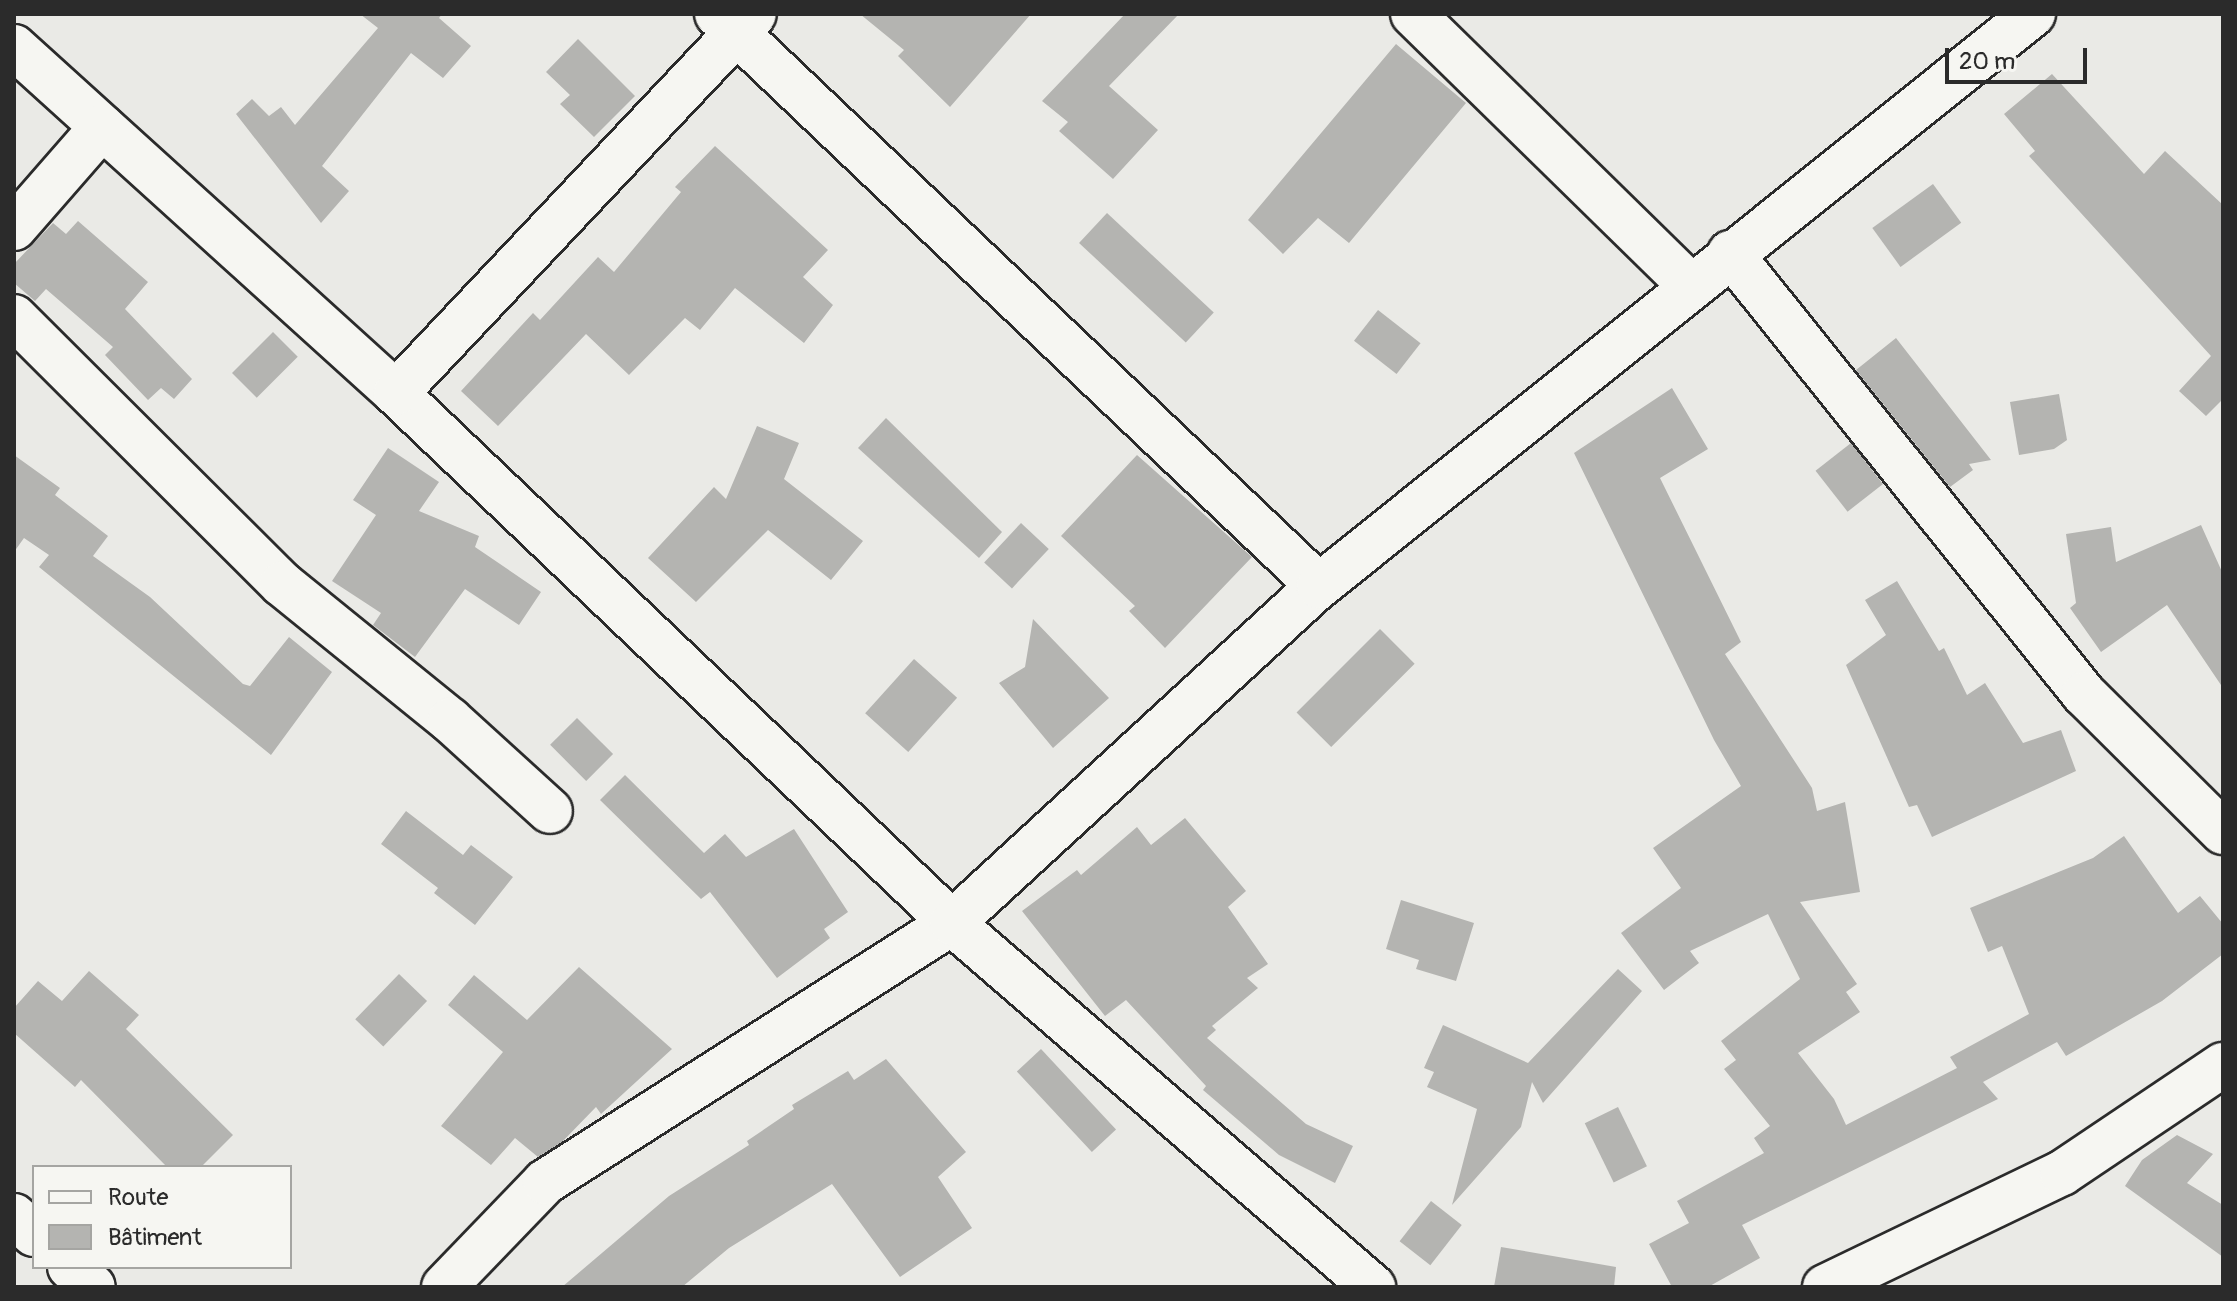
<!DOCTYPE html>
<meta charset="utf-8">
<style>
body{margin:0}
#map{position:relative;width:2237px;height:1301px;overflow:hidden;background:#eaeae6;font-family:Pangolin,sans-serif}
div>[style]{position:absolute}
.building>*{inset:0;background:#b4b4b1;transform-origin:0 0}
.roads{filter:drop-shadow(2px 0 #2b2b2b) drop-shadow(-2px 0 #2b2b2b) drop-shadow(0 2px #2b2b2b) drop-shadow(0 -2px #2b2b2b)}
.street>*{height:44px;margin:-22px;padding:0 22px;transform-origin:22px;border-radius:22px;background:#f6f6f2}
.highway>*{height:44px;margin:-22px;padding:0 22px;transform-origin:22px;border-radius:22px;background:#f6f6f2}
span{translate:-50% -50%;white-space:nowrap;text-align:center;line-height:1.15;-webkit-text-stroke:8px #f6f6f2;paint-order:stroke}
.frame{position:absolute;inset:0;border:16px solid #2b2b2b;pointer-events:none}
.legend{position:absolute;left:32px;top:1165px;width:260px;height:104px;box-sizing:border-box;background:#f6f6f2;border:2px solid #a5a5a2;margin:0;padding:10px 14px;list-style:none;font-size:24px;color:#2b2b2b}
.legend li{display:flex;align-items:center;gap:16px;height:40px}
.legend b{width:40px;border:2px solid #a5a5a2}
.scale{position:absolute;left:1945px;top:48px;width:142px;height:36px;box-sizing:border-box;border:4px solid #2b2b2b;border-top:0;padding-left:10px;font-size:24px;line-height:28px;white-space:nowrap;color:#2b2b2b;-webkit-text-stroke:6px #f6f6f2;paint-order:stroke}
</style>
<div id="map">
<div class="building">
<i style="clip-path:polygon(360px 14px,442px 14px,439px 18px,471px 46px,443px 78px,411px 53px,322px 166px,349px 191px,321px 223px,236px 114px,252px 99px,269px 116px,281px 107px,295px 125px,378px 28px)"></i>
<i style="clip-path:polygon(860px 14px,1031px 14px,950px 107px,898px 56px,904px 50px)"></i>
<i style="clip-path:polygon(1125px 14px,1179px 14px,1109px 86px,1158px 130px,1113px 179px,1059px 131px,1068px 122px,1042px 101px)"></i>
<i style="clip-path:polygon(578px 39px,635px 96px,594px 137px,560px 104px,570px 95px,546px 72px)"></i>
<i style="clip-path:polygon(1396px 44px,1466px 103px,1349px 243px,1318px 218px,1283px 254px,1248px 220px)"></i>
<i style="clip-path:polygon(2052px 74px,2144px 174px,2165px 151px,2223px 205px,2223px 399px,2206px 416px,2179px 391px,2211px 356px,2029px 156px,2035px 151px,2004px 114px)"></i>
<i style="clip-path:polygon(715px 146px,828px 250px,803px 277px,833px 305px,804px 343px,735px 288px,700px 330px,685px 318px,629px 375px,586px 334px,498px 426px,461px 391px,533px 313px,540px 320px,598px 257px,614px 272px,681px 192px,675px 187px)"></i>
<i style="left:1933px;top:184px;width:48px;height:75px;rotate:54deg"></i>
<i style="left:1107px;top:213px;width:146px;height:41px;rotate:43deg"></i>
<i style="clip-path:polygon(78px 221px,148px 282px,125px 309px,192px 379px,174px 399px,161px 388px,148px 400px,105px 355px,113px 347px,46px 289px,35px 301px,14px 283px,14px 264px,53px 223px,66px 234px)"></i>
<i style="left:1378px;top:310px;width:54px;height:39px;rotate:38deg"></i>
<i style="left:273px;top:332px;width:35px;height:58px;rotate:45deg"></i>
<i style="clip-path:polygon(1896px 338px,1991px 460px,1969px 464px,1973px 470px,1950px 487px,1856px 370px)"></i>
<i style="clip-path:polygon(1672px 388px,1708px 449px,1660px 478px,1741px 642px,1725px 654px,1812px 788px,1817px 811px,1845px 802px,1860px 892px,1800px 902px,1857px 984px,1846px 992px,1860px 1012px,1798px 1053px,1834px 1099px,1846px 1125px,1957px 1068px,1950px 1057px,2029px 1014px,2002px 946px,1988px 952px,1970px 908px,2093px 858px,2124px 836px,2178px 913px,2200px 896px,2223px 924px,2223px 954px,2162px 1001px,2066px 1056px,2057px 1042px,1983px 1082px,1998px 1099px,1742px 1225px,1760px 1258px,1708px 1287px,1672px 1287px,1649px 1244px,1689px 1223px,1677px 1201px,1764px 1153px,1754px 1138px,1770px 1126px,1724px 1069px,1736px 1060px,1721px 1041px,1800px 979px,1768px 914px,1690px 951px,1699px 963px,1664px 990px,1621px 933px,1681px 888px,1653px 848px,1741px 786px,1714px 740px,1574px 453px)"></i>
<i style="clip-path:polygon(2059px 394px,2067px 440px,2054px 449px,2019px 455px,2010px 402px)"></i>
<i style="clip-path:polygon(886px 418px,1002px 532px,979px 558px,858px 448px)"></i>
<i style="clip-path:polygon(757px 426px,799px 443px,784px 479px,863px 541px,831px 580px,768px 530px,696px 602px,648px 558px,714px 487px,726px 499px)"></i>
<i style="left:1851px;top:443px;width:52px;height:45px;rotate:52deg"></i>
<i style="clip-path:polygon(388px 448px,439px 482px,419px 511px,479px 536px,475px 547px,541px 592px,519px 625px,465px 589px,415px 657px,373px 625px,381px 613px,332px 581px,376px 515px,353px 500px)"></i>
<i style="clip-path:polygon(14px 455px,60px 488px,55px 495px,108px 536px,93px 556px,150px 597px,243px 684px,250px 686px,289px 637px,332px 672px,271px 755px,39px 567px,49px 555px,24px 538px,14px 552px)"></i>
<i style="clip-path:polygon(1137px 455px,1252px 557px,1165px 648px,1129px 611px,1135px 606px,1061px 536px)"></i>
<i style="left:1021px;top:523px;width:38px;height:54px;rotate:43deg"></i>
<i style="clip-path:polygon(2201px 525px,2223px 574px,2223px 688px,2167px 605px,2101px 652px,2070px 608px,2076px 603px,2066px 534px,2111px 527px,2116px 562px)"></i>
<i style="clip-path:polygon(1897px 581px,1939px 651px,1944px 648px,1967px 695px,1985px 683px,2023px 743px,2061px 730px,2076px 771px,1932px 837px,1917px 805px,1909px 807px,1846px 665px,1886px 635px,1865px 600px)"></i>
<i style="clip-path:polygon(1033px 619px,1109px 698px,1053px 748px,999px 683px,1025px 667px)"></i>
<i style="left:1380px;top:629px;width:49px;height:118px;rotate:45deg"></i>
<i style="left:914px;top:659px;width:58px;height:73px;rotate:42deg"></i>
<i style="left:577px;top:718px;width:51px;height:38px;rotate:45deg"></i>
<i style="clip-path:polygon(625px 775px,704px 853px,725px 834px,746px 857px,794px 829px,848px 912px,824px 929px,830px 938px,777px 978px,710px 892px,701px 899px,600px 800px)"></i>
<i style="clip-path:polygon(406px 811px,463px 855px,471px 845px,513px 877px,475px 925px,434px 893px,438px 888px,381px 844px)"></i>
<i style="clip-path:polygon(1185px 818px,1246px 891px,1228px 907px,1268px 964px,1247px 978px,1258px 988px,1212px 1026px,1216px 1030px,1207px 1038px,1306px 1124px,1353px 1146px,1335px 1183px,1279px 1155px,1203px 1090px,1206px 1086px,1126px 1000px,1105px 1016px,1022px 911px,1077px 870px,1081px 875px,1137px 827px,1151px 845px)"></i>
<i style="clip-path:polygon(1401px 900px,1474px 923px,1456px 981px,1416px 969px,1419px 960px,1386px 949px)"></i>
<i style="clip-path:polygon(579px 967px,672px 1049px,601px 1114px,596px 1107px,562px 1142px,538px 1157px,515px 1138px,491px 1165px,441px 1126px,503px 1052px,448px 1005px,474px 975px,527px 1020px)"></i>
<i style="clip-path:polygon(1618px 969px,1642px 991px,1543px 1103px,1532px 1082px,1521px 1127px,1452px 1205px,1477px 1109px,1427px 1087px,1434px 1072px,1424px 1068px,1443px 1025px,1528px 1063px)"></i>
<i style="clip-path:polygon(89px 971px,139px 1015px,126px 1029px,233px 1135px,201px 1167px,167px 1167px,81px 1080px,75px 1087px,14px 1033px,14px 1008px,38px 981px,62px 1001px)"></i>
<i style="left:399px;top:974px;width:39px;height:63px;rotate:44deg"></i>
<i style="left:1041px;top:1049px;width:110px;height:33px;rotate:47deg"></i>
<i style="clip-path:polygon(886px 1059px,966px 1152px,938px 1177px,972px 1228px,900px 1277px,832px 1184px,729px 1248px,682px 1287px,562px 1287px,669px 1196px,749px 1145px,747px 1141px,794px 1109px,792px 1105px,848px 1071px,854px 1080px)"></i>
<i style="left:1618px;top:1107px;width:66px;height:37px;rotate:64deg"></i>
<i style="clip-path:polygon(2177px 1135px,2213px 1154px,2187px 1183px,2223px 1205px,2223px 1257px,2125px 1186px,2142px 1160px)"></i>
<i style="left:1431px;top:1201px;width:39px;height:51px;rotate:38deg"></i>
<i style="clip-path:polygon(1501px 1247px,1616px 1267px,1614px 1287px,1494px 1287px)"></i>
</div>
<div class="roads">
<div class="street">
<i style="left:717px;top:14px;width:830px;rotate:43.54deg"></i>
<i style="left:1413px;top:14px;width:388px;rotate:44.4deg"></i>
<i style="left:14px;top:47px;width:515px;rotate:42.17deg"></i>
<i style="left:396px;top:393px;width:768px;rotate:43.63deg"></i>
<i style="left:952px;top:923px;width:557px;rotate:40.85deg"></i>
<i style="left:14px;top:228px;width:134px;rotate:-48.9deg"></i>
<i style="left:1730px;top:253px;width:566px;rotate:51.25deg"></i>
<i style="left:2084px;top:694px;width:196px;rotate:44.8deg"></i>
<i style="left:14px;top:317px;width:378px;rotate:44.9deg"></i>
<i style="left:282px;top:584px;width:216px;rotate:39deg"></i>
<i style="left:450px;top:720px;width:135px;rotate:42.3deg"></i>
<i style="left:396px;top:393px;width:521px;rotate:-46.63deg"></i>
<i style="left:444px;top:1287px;width:146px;rotate:-46.1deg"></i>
<i style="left:545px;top:1182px;width:482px;rotate:-32.5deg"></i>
<i style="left:952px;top:923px;width:498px;rotate:-42.6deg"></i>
<i style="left:1319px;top:586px;width:915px;rotate:-38.7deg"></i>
<i style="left:1825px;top:1287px;width:263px;rotate:-25.7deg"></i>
<i style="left:2062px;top:1173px;width:194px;rotate:-33.9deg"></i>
</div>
<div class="highway">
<i style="left:14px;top:1216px;width:27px;rotate:42deg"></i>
<i style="left:70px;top:1267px;width:30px;rotate:41deg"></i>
</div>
</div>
<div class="frame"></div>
<ul class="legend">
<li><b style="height:10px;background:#f6f6f2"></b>Route</li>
<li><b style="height:22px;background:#b4b4b1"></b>Bâtiment</li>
</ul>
<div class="scale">20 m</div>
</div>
